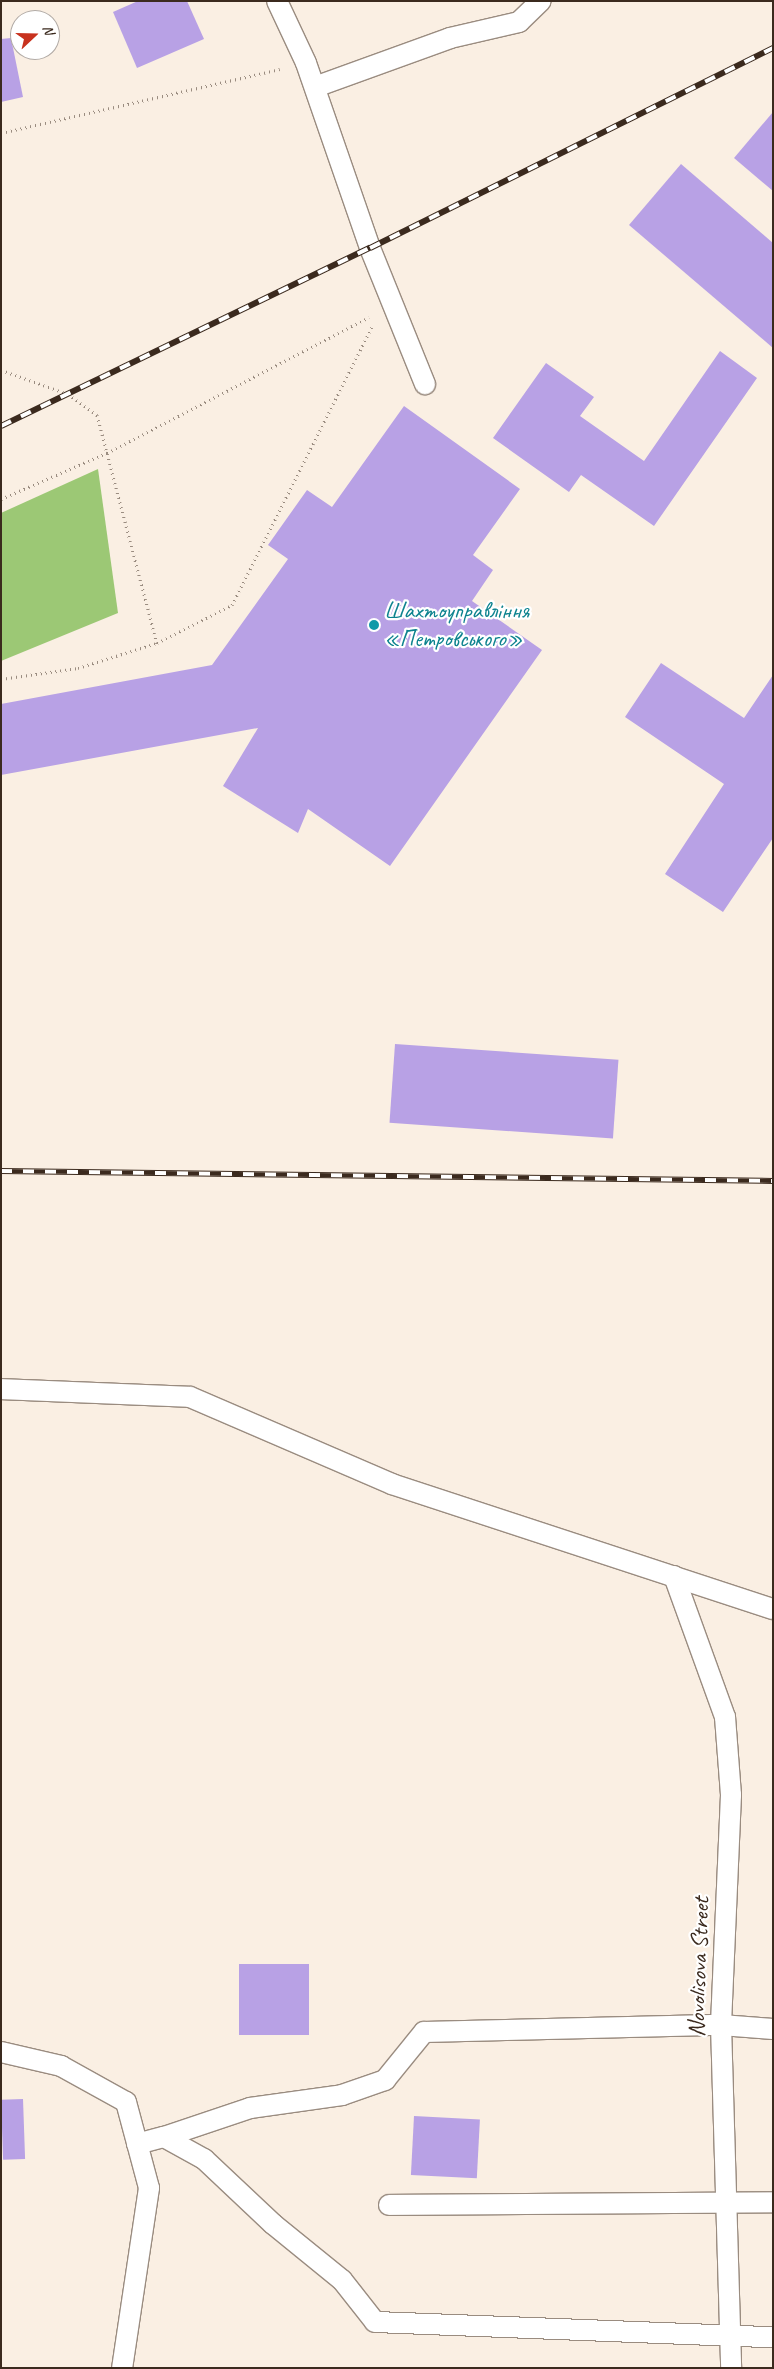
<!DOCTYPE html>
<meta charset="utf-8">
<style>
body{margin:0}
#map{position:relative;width:774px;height:2369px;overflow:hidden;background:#faefe3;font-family:Caveat,sans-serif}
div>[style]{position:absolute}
.green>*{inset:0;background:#9cc875}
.building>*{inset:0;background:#b8a1e5;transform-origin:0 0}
.path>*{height:3px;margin-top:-1.5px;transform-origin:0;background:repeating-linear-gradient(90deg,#9a8c80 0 1px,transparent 0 5px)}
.roads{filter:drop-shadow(1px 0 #9a8c80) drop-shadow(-1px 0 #9a8c80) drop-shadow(0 1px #9a8c80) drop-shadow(0 -1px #9a8c80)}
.service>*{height:20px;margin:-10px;padding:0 10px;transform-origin:10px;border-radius:10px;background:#fff}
.rail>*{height:5.5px;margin-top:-2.75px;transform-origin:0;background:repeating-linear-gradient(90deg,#fff 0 11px,#3b2a1e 0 22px);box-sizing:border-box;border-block:1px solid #3b2a1e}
.dots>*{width:14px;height:14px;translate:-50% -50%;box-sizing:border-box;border:2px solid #fff;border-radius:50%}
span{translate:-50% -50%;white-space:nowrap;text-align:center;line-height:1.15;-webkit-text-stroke:4.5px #fff;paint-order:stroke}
.culture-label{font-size:24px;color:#0d838f}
.left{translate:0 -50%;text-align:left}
.street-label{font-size:24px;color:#3b2a1e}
.frame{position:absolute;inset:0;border:2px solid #3b2a1e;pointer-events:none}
.north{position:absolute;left:10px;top:10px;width:50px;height:50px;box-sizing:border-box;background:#fff;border:1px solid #b1aaa5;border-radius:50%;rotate:69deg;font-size:14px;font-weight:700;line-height:20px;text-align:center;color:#3b2a1e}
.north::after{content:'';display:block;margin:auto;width:18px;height:22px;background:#c8321e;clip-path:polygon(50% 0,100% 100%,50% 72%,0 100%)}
</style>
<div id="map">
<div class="green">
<i style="clip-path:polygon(98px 469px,118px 613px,1px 661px,1px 513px)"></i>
</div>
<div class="building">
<i style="clip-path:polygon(138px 1px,187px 1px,204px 39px,137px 68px,113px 12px)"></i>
<i style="clip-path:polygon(11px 38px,23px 97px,1px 102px,1px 39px)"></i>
<i style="clip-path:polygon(773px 112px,773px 191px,734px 158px)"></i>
<i style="clip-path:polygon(681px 164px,773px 243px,773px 348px,629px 225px)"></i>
<i style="clip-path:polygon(720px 351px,757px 378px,654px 526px,581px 475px,569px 492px,493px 438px,546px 363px,594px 397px,580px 416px,644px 461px)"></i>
<i style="clip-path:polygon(404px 406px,520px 489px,473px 555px,493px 570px,472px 601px,542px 650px,390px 866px,308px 809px,298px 833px,223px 786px,258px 728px,1px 775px,1px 704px,212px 665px,288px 559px,268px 545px,307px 490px,332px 507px)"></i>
<i style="clip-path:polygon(661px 663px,744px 718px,773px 675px,773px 838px,723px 912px,665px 874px,724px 784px,625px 717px)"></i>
<i style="left:395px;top:1044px;width:224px;height:79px;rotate:4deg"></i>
<i style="left:239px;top:1964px;width:70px;height:71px"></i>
<i style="left:23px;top:2099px;width:60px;height:22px;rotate:88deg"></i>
<i style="left:414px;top:2116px;width:66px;height:59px;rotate:3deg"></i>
</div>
<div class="path">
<i style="left:1px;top:133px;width:286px;rotate:-12.9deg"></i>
<i style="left:1px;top:370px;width:71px;rotate:19.7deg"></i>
<i style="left:68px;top:394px;width:36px;rotate:36deg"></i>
<i style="left:97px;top:415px;width:236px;rotate:75.3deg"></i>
<i style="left:1px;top:499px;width:116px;rotate:-23.5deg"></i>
<i style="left:107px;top:453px;width:295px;rotate:-27.4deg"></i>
<i style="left:1px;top:679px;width:78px;rotate:-8.1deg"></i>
<i style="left:78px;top:668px;width:83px;rotate:-17.6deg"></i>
<i style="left:157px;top:643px;width:84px;rotate:-26.9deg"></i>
<i style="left:232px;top:605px;width:311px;rotate:-63.3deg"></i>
</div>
<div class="roads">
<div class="service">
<i style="left:277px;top:1px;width:68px;rotate:64.9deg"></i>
<i style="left:306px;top:63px;width:196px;rotate:70.9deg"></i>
<i style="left:370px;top:248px;width:147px;rotate:68deg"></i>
<i style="left:315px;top:87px;width:144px;rotate:-19.9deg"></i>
<i style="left:450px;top:38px;width:71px;rotate:-13.1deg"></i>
<i style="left:519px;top:22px;width:30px;rotate:-44deg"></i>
<i style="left:1px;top:1389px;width:189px;rotate:2.4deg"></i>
<i style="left:190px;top:1397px;width:220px;rotate:23.3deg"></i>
<i style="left:392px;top:1484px;width:401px;rotate:18.2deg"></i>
<i style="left:674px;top:1576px;width:150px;rotate:70.1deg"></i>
<i style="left:725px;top:1717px;width:78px;rotate:85.6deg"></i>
<i style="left:731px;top:1795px;width:230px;rotate:92.5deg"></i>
<i style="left:721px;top:2025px;width:343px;rotate:88.3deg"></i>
<i style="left:1px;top:2052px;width:62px;rotate:13.1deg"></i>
<i style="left:61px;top:2066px;width:74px;rotate:29deg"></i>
<i style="left:126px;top:2102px;width:89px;rotate:75deg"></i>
<i style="left:149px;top:2188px;width:182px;rotate:98.5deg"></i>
<i style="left:164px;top:2137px;width:91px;rotate:-18.6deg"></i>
<i style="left:250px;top:2108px;width:93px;rotate:-8deg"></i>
<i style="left:342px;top:2095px;width:46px;rotate:-19.2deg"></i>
<i style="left:385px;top:2080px;width:62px;rotate:-50.9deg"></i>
<i style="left:424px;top:2032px;width:297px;rotate:-1.4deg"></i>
<i style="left:721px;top:2025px;width:52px;rotate:4.4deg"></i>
<i style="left:137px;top:2144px;width:28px;rotate:-15deg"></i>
<i style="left:164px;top:2137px;width:46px;rotate:28.8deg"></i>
<i style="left:204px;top:2159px;width:95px;rotate:43.3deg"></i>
<i style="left:273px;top:2224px;width:89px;rotate:39.1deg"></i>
<i style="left:342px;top:2280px;width:53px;rotate:51.8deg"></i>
<i style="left:375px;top:2322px;width:398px;rotate:2.2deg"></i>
<i style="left:389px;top:2205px;width:384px;rotate:-0.4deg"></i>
</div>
</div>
<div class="rail">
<i style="left:1px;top:426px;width:410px;rotate:-25.8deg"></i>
<i style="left:370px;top:248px;width:450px;rotate:-26.4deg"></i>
<i style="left:1px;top:1171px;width:772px;rotate:0.74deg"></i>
</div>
<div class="dots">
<i style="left:374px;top:625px;background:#0f9aa8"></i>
</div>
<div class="culture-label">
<span class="left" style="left:384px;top:625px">Шахтоуправління<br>«Петровського»</span>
</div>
<div class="street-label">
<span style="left:699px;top:1967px;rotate:-88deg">Novolisova Street</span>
</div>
<div class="frame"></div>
<div class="north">N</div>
</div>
